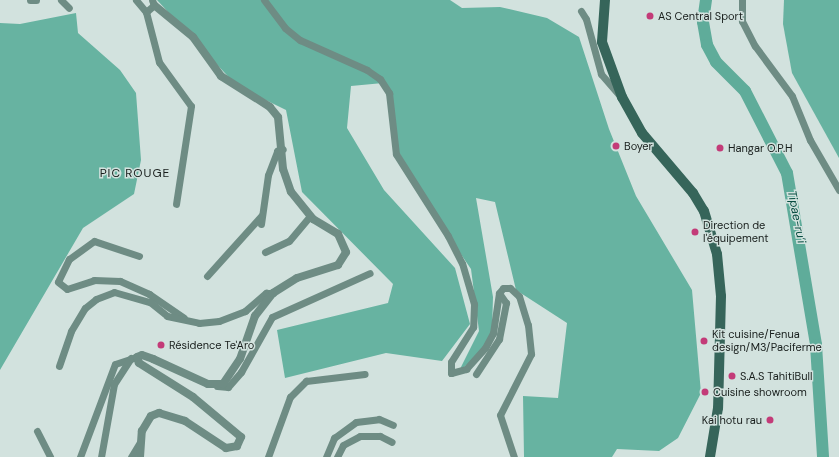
<!DOCTYPE html>
<meta charset="utf-8">
<style>
body{margin:0}
#map{position:relative;width:839px;height:457px;overflow:hidden;background:#d2e2de;font-family:"DM Sans",sans-serif}
div>[style]{position:absolute}
.forest>*{inset:0;background:#67b3a1}
.river>*{height:12px;margin:-6px;padding:0 6px;transform-origin:6px;border-radius:6px;background:#5fac9a}
.minor>*{height:7px;margin:-3.5px;padding:0 3.5px;transform-origin:3.5px;border-radius:3.5px;background:#6e8c84}
.tertiary>*{height:8px;margin:-4px;padding:0 4px;transform-origin:4px;border-radius:4px;background:#6e8c84}
.secondary>*{height:10px;margin:-5px;padding:0 5px;transform-origin:5px;border-radius:5px;background:#36655a}
.dots>*{width:11px;height:11px;translate:-50% -50%;box-sizing:border-box;border:2px solid #d2e2de;border-radius:50%}
span{translate:-50% -50%;white-space:nowrap;text-align:center;line-height:1.15;-webkit-text-stroke:3px #d2e2de;paint-order:stroke}
.poi-label{font-size:11px;color:#181e1c}
.left{translate:0 -50%;text-align:left}
.right{translate:-100% -50%;text-align:right}
.neighbourhood-label{font-size:12px;color:#181e1c;letter-spacing:1px}
.water-label{font-size:12px;color:#084d41;font-style:italic}
</style>
<div id="map">
<div class="forest">
<i style="clip-path:polygon(157px 0,450px 0,462px 8px,500px 7px,547px 18px,579px 37px,609px 129px,636px 196px,692px 290px,701px 393px,678px 438px,659px 451px,617px 449px,612px 457px,524px 457px,523px 396px,558px 398px,567px 323px,516px 290px,495px 202px,476px 198px,493px 297px,492px 330px,480px 354px,459px 371px,479px 331px,471px 269px,415px 187px,393px 139px,390px 93px,383px 83px,351px 86px,347px 128px,384px 190px,455px 268px,470px 324px,442px 361px,386px 353px,285px 378px,277px 330px,388px 303px,393px 284px,302px 192px,286px 110px,237px 86px)"></i>
<i style="clip-path:polygon(784px 0,839px 0,839px 158px,792px 73px,783px 24px)"></i>
<i style="clip-path:polygon(76px 13px,78px 33px,120px 70px,136px 93px,141px 160px,134px 194px,83px 228px,0 370px,0 23px,20px 24px)"></i>
</div>
<div class="river">
<i style="left:706px;top:0;width:22px;rotate:98deg"></i>
<i style="left:703px;top:22px;width:23px;rotate:80deg"></i>
<i style="left:707px;top:45px;width:19px;rotate:62deg"></i>
<i style="left:716px;top:62px;width:41px;rotate:45deg"></i>
<i style="left:745px;top:91px;width:92px;rotate:62.9deg"></i>
<i style="left:787px;top:173px;width:174px;rotate:80.4deg"></i>
<i style="left:816px;top:345px;width:112px;rotate:86.4deg"></i>
</div>
<div class="minor">
<i style="left:30px;top:0;width:6px"></i>
<i style="left:61px;top:0;width:11px;rotate:45deg"></i>
<i style="left:136px;top:0;width:16px;rotate:50deg"></i>
<i style="left:146px;top:12px;width:11px;rotate:-41deg"></i>
<i style="left:154px;top:5px;width:5px;rotate:-112deg"></i>
<i style="left:264px;top:0;width:35px;rotate:53deg"></i>
<i style="left:285px;top:28px;width:19px;rotate:39deg"></i>
<i style="left:300px;top:40px;width:73px;rotate:24.1deg"></i>
<i style="left:367px;top:70px;width:16px;rotate:35deg"></i>
<i style="left:380px;top:79px;width:17px;rotate:57deg"></i>
<i style="left:389px;top:93px;width:61px;rotate:83.5deg"></i>
<i style="left:396px;top:154px;width:97px;rotate:57.6deg"></i>
<i style="left:448px;top:236px;width:30px;rotate:63deg"></i>
<i style="left:462px;top:263px;width:43px;rotate:73.7deg"></i>
<i style="left:474px;top:304px;width:23px;rotate:92deg"></i>
<i style="left:473px;top:327px;width:41px;rotate:122.2deg"></i>
<i style="left:451px;top:362px;width:11px;rotate:90deg"></i>
<i style="left:451px;top:373px;width:16px;rotate:-15deg"></i>
<i style="left:466px;top:369px;width:28px;rotate:-48deg"></i>
<i style="left:485px;top:348px;width:17px;rotate:-62deg"></i>
<i style="left:493px;top:333px;width:40px;rotate:-81.5deg"></i>
<i style="left:499px;top:293px;width:6px;rotate:-51deg"></i>
<i style="left:503px;top:288px;width:7px"></i>
<i style="left:510px;top:288px;width:12px;rotate:42deg"></i>
<i style="left:519px;top:296px;width:30px;rotate:73deg"></i>
<i style="left:528px;top:325px;width:29px;rotate:84deg"></i>
<i style="left:531px;top:354px;width:68px;rotate:116.9deg"></i>
<i style="left:500px;top:415px;width:44px;rotate:71.6deg"></i>
<i style="left:742px;top:0;width:21px;rotate:90deg"></i>
<i style="left:742px;top:21px;width:28px;rotate:63deg"></i>
<i style="left:755px;top:46px;width:62px;rotate:53.5deg"></i>
<i style="left:792px;top:96px;width:48px;rotate:67.8deg"></i>
<i style="left:810px;top:140px;width:58px;rotate:59.9deg"></i>
<i style="left:581px;top:11px;width:9px;rotate:58deg"></i>
<i style="left:586px;top:19px;width:57px;rotate:74.7deg"></i>
<i style="left:601px;top:74px;width:30px;rotate:49deg"></i>
<i style="left:146px;top:12px;width:52px;rotate:75.4deg"></i>
<i style="left:159px;top:62px;width:54px;rotate:54deg"></i>
<i style="left:191px;top:106px;width:99px;rotate:98.7deg"></i>
<i style="left:261px;top:224px;width:49px;rotate:-81.9deg"></i>
<i style="left:268px;top:175px;width:26px;rotate:-69deg"></i>
<i style="left:277px;top:151px;width:6px;rotate:-18deg"></i>
<i style="left:265px;top:252px;width:26px;rotate:-25deg"></i>
<i style="left:289px;top:241px;width:33px;rotate:-50deg"></i>
<i style="left:139px;top:256px;width:47px;rotate:-161.6deg"></i>
<i style="left:94px;top:241px;width:31px;rotate:144deg"></i>
<i style="left:69px;top:259px;width:25px;rotate:116deg"></i>
<i style="left:58px;top:282px;width:11px;rotate:38deg"></i>
<i style="left:67px;top:289px;width:28px;rotate:-18deg"></i>
<i style="left:94px;top:280px;width:26px;rotate:2deg"></i>
<i style="left:120px;top:281px;width:32px;rotate:24deg"></i>
<i style="left:149px;top:294px;width:42px;rotate:34.4deg"></i>
<i style="left:207px;top:276px;width:81px;rotate:-48deg"></i>
<i style="left:59px;top:366px;width:37px;rotate:-71deg"></i>
<i style="left:71px;top:331px;width:27px;rotate:-59deg"></i>
<i style="left:85px;top:308px;width:14px;rotate:-39deg"></i>
<i style="left:96px;top:299px;width:19px;rotate:-21deg"></i>
<i style="left:114px;top:292px;width:37px;rotate:16deg"></i>
<i style="left:150px;top:302px;width:22px;rotate:39deg"></i>
<i style="left:167px;top:316px;width:33px;rotate:12deg"></i>
<i style="left:199px;top:323px;width:20px;rotate:-6deg"></i>
<i style="left:219px;top:321px;width:28px;rotate:-21deg"></i>
<i style="left:245px;top:311px;width:28px;rotate:-41deg"></i>
<i style="left:266px;top:293px;width:7px"></i>
<i style="left:476px;top:374px;width:42px;rotate:-56.7deg"></i>
<i style="left:499px;top:339px;width:37px;rotate:-79deg"></i>
<i style="left:506px;top:303px;width:12px;rotate:-125deg"></i>
<i style="left:217px;top:386px;width:11px;rotate:5deg"></i>
<i style="left:228px;top:387px;width:20px;rotate:-49deg"></i>
<i style="left:241px;top:372px;width:63px;rotate:-60.6deg"></i>
<i style="left:272px;top:317px;width:107px;rotate:-24.2deg"></i>
<i style="left:37px;top:431px;width:29px;rotate:63deg"></i>
<i style="left:80px;top:457px;width:99px;rotate:-69.4deg"></i>
<i style="left:115px;top:364px;width:23px;rotate:-18deg"></i>
<i style="left:101px;top:457px;width:74px;rotate:-79.9deg"></i>
<i style="left:114px;top:384px;width:31px;rotate:-57deg"></i>
<i style="left:131px;top:457px;width:17px;rotate:-59deg"></i>
<i style="left:268px;top:457px;width:64px;rotate:-69.9deg"></i>
<i style="left:290px;top:397px;width:23px;rotate:-45deg"></i>
<i style="left:306px;top:381px;width:59px;rotate:-6.8deg"></i>
<i style="left:326px;top:457px;width:21px;rotate:-67deg"></i>
<i style="left:334px;top:438px;width:27px;rotate:-36deg"></i>
<i style="left:356px;top:422px;width:23px;rotate:-7deg"></i>
<i style="left:379px;top:419px;width:15px;rotate:23deg"></i>
<i style="left:337px;top:457px;width:13px;rotate:-63deg"></i>
<i style="left:343px;top:445px;width:19px;rotate:-28deg"></i>
<i style="left:360px;top:436px;width:20px"></i>
<i style="left:380px;top:436px;width:13px;rotate:27deg"></i>
</div>
<div class="tertiary">
<i style="left:140px;top:457px;width:26px;rotate:-86deg"></i>
<i style="left:142px;top:431px;width:17px;rotate:-59deg"></i>
<i style="left:151px;top:416px;width:9px;rotate:-21deg"></i>
<i style="left:159px;top:413px;width:27px;rotate:17deg"></i>
<i style="left:185px;top:421px;width:49px;rotate:33.4deg"></i>
<i style="left:226px;top:448px;width:11px;rotate:-10deg"></i>
<i style="left:237px;top:446px;width:10px;rotate:-66deg"></i>
<i style="left:241px;top:437px;width:62px;rotate:-140.2deg"></i>
<i style="left:193px;top:397px;width:64px;rotate:-147.8deg"></i>
<i style="left:139px;top:363px;width:6px;rotate:-108deg"></i>
<i style="left:137px;top:357px;width:5px;rotate:-22deg"></i>
<i style="left:142px;top:355px;width:12px;rotate:20deg"></i>
<i style="left:153px;top:359px;width:60px;rotate:24.4deg"></i>
<i style="left:208px;top:384px;width:15px"></i>
<i style="left:223px;top:384px;width:30px;rotate:-56deg"></i>
<i style="left:240px;top:359px;width:46px;rotate:-70.8deg"></i>
<i style="left:255px;top:316px;width:29px;rotate:-52deg"></i>
<i style="left:273px;top:293px;width:28px;rotate:-32deg"></i>
<i style="left:297px;top:278px;width:43px;rotate:-17.6deg"></i>
<i style="left:338px;top:265px;width:15px;rotate:-58deg"></i>
<i style="left:346px;top:252px;width:20px;rotate:-114deg"></i>
<i style="left:338px;top:234px;width:29px;rotate:-149deg"></i>
<i style="left:313px;top:219px;width:35px;rotate:-129deg"></i>
<i style="left:291px;top:192px;width:24px;rotate:-109deg"></i>
<i style="left:283px;top:169px;width:52px;rotate:-95.5deg"></i>
<i style="left:278px;top:117px;width:13px;rotate:-129deg"></i>
<i style="left:270px;top:107px;width:58px;rotate:-147.7deg"></i>
<i style="left:221px;top:76px;width:48px;rotate:-125.7deg"></i>
<i style="left:193px;top:37px;width:50px;rotate:-140.6deg"></i>
</div>
<div class="secondary">
<i style="left:605px;top:0;width:42px;rotate:94.1deg"></i>
<i style="left:602px;top:42px;width:59px;rotate:70deg"></i>
<i style="left:622px;top:97px;width:41px;rotate:60.9deg"></i>
<i style="left:642px;top:133px;width:79px;rotate:49.6deg"></i>
<i style="left:693px;top:193px;width:21px;rotate:59deg"></i>
<i style="left:704px;top:211px;width:45px;rotate:73.2deg"></i>
<i style="left:717px;top:254px;width:42px;rotate:84.6deg"></i>
<i style="left:721px;top:296px;width:112px;rotate:91.5deg"></i>
<i style="left:718px;top:408px;width:50px;rotate:99.3deg"></i>
</div>
<div class="dots">
<i style="left:650px;top:16px;background:#c33b78"></i>
<i style="left:616px;top:146px;background:#c33b78"></i>
<i style="left:720px;top:148px;background:#c33b78"></i>
<i style="left:695px;top:232px;background:#c33b78"></i>
<i style="left:704px;top:341px;background:#c33b78"></i>
<i style="left:161px;top:345px;background:#c33b78"></i>
<i style="left:732px;top:376px;background:#c33b78"></i>
<i style="left:705px;top:392px;background:#c33b78"></i>
<i style="left:770px;top:420px;background:#c33b78"></i>
</div>
<div class="poi-label">
<span class="left" style="left:658px;top:16px">AS Central Sport</span>
<span class="left" style="left:624px;top:146px">Boyer</span>
<span class="left" style="left:728px;top:148px">Hangar O.P.H</span>
<span class="left" style="left:703px;top:232px">Direction de<br>l'équipement</span>
<span class="left" style="left:712px;top:341px">Kit cuisine/Fenua<br>design/M3/Paciferme</span>
<span class="left" style="left:169px;top:345px">Résidence Te'Aro</span>
<span class="left" style="left:740px;top:376px">S.A.S TahitiBull</span>
<span class="left" style="left:713px;top:392px">Cuisine showroom</span>
<span class="right" style="left:762px;top:420px">Kai hotu rau</span>
</div>
<div class="neighbourhood-label">
<span style="left:135px;top:174px">PIC ROUGE</span>
</div>
<div class="water-label">
<span style="left:796px;top:217px;rotate:79deg">Tipae-ru’i</span>
</div>
</div>
